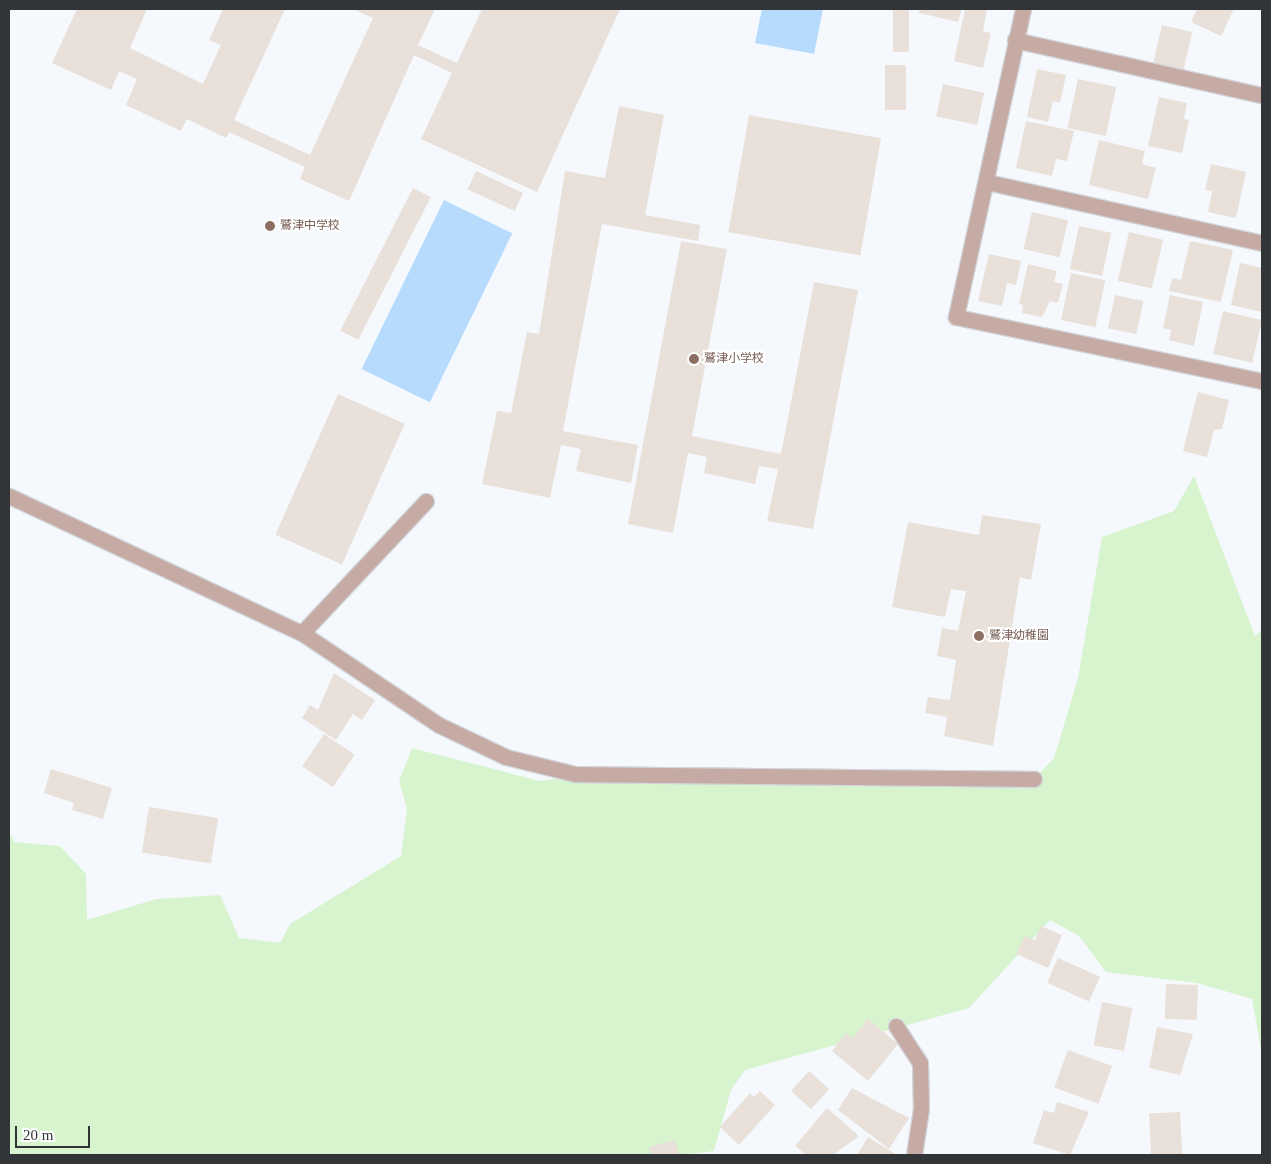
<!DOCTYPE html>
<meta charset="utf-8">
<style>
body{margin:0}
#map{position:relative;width:1271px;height:1164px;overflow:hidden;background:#f5f9fe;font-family:"Times New Roman","Noto Sans JP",serif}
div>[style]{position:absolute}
.green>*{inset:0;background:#d7f4cf}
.water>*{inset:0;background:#b6dbfd;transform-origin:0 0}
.building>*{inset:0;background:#e8e0d9;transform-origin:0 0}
.roads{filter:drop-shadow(1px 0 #d2d6da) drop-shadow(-1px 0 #d2d6da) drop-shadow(0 1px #d2d6da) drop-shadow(0 -1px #d2d6da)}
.street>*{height:15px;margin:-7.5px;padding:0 7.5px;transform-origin:7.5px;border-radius:7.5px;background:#c6aaa4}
.dots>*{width:14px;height:14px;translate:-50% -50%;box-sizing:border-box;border:2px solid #fff;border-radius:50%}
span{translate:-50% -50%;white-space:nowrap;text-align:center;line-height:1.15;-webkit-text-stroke:4px #fff;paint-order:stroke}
.education-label{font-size:12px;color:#785e54}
.left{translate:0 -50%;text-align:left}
.frame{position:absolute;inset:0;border:10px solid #323538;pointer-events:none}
.scale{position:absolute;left:15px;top:1126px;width:75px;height:22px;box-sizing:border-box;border:2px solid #323538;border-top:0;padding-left:6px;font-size:15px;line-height:18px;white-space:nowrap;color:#323538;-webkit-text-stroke:4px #fff;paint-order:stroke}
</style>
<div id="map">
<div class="green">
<i style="clip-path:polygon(1194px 476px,1255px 636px,1262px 630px,1262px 1055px,1252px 999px,1197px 983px,1106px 972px,1079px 936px,1050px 920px,969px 1008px,745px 1070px,731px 1090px,714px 1151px,683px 1155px,9px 1155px,9px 833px,15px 842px,60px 846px,86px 874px,87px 920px,156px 899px,220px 895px,239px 938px,280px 943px,290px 924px,401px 856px,407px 809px,399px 781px,412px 748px,540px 781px,586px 774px,1034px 779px,1054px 758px,1078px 678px,1102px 537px,1174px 511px)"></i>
</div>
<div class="water">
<i style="clip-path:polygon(762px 9px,823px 9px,814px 54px,755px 43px)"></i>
<i style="left:444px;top:200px;width:76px;height:188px;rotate:26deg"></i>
</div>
<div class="building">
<i style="clip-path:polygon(77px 9px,147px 9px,130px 48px,203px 84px,221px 45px,209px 40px,223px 9px,285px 9px,234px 120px,310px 155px,373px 18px,353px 9px,435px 9px,418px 45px,457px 63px,482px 9px,620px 9px,537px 192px,421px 139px,452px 73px,414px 55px,349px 201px,300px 179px,305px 167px,229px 132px,226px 138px,187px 119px,181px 131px,126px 105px,137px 79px,119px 71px,111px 90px,52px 63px)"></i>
<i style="left:893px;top:9px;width:16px;height:43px"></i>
<i style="clip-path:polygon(920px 9px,962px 9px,958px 22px,919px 13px)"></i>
<i style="clip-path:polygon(965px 9px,987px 9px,983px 31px,991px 33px,983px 68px,954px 61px)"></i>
<i style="clip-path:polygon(1197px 9px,1234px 9px,1221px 36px,1191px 22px)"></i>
<i style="left:1162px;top:25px;width:31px;height:40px;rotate:13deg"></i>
<i style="left:885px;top:65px;width:21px;height:45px"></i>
<i style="clip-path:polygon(1037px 69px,1066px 75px,1060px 103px,1053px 101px,1048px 122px,1027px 117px)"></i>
<i style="left:1078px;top:79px;width:39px;height:50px;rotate:12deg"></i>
<i style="left:943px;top:84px;width:42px;height:33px;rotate:12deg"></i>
<i style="clip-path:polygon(1159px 97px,1187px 103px,1184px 119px,1189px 120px,1182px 153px,1148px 146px)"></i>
<i style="clip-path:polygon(619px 106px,664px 115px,645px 215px,700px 225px,698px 241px,602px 224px,563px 431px,638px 445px,631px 483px,576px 471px,581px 449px,561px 445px,550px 498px,482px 484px,497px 411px,511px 413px,527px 332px,539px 334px,565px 171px,605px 178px)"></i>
<i style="left:749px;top:115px;width:134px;height:119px;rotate:10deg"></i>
<i style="clip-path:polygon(1026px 121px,1074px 131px,1067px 161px,1056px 159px,1052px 176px,1016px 168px)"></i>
<i style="clip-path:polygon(1099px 140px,1145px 151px,1142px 164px,1156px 168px,1148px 199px,1089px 185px)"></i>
<i style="clip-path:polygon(1211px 164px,1246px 172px,1236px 218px,1208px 212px,1212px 191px,1205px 190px)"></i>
<i style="left:476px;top:171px;width:52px;height:20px;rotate:25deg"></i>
<i style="left:413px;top:188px;width:20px;height:160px;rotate:27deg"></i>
<i style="left:1032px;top:212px;width:37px;height:38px;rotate:13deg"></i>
<i style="left:1079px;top:226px;width:33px;height:44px;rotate:12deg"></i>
<i style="left:1129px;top:232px;width:35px;height:50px;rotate:13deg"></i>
<i style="clip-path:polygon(681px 241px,727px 249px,692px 436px,781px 454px,814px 282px,858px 290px,813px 529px,767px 521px,778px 469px,759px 466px,755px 484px,704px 473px,707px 457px,688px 453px,673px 533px,628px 524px)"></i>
<i style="clip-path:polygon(1190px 241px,1233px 250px,1221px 302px,1169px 291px,1172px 278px,1181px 280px)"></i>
<i style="clip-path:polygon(989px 254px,1021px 261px,1016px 285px,1007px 283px,1002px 306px,978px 301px)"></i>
<i style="clip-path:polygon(1240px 263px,1262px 268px,1262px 312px,1231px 305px)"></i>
<i style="clip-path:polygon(1028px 264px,1057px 271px,1054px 282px,1063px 284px,1058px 303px,1050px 301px,1042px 317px,1022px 313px,1023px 305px,1019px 304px)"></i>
<i style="left:1071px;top:273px;width:35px;height:48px;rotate:12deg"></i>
<i style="left:1115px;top:295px;width:29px;height:34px;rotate:12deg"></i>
<i style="clip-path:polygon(1170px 295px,1203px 302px,1194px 346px,1169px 340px,1171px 330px,1163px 328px)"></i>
<i style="left:1223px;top:311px;width:40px;height:44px;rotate:13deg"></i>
<i style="clip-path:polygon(1198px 392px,1229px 400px,1222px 429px,1214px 430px,1207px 457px,1183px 451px)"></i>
<i style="left:338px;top:394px;width:73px;height:154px;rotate:24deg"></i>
<i style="clip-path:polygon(982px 515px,1041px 524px,1031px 580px,1020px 577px,993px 746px,944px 736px,947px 717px,925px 713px,928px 697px,950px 700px,956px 660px,937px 656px,942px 628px,958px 631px,966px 591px,951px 589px,945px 617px,892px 607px,908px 522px,979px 535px)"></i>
<i style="clip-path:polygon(334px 673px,375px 700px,362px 720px,353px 714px,336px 740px,302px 718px,310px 705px,318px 710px)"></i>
<i style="left:324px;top:734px;width:37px;height:39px;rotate:34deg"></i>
<i style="clip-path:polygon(51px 769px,112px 788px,103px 819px,72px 810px,74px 803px,44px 793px)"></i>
<i style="left:149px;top:807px;width:70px;height:46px;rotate:9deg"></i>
<i style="clip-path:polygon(1041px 926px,1062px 935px,1048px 968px,1016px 954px,1025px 936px,1035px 940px)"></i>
<i style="left:1058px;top:958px;width:46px;height:27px;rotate:24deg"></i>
<i style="left:1166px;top:984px;width:32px;height:35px;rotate:2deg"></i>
<i style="left:1102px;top:1002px;width:31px;height:44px;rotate:11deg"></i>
<i style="clip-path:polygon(868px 1019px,898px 1044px,868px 1081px,832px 1051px,846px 1033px,853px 1038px)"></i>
<i style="clip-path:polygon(1157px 1027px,1193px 1034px,1180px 1075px,1149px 1068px)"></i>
<i style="left:1068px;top:1050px;width:47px;height:40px;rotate:20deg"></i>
<i style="left:809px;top:1071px;width:27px;height:27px;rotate:42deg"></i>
<i style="clip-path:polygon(852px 1088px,909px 1118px,889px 1149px,838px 1110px)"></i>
<i style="clip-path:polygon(760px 1091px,775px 1105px,739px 1145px,720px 1127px,750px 1093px,754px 1097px)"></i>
<i style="clip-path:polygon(1057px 1102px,1089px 1112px,1070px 1155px,1033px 1143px,1044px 1110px,1054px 1113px)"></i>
<i style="clip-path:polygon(827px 1108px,859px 1136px,833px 1155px,806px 1155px,795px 1146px)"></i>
<i style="left:1180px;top:1112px;width:43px;height:31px;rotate:87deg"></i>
<i style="clip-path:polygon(868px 1137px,897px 1155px,857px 1155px)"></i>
<i style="clip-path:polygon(675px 1140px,679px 1155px,651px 1155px,649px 1147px)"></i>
</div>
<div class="roads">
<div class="street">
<i style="left:1023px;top:9px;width:315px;rotate:102.3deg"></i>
<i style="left:956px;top:317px;width:313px;rotate:11.8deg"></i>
<i style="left:1015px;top:40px;width:253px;rotate:12.6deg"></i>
<i style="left:987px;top:182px;width:282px;rotate:12.5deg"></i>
<i style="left:9px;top:496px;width:323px;rotate:25.1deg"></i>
<i style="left:302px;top:633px;width:165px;rotate:33.9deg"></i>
<i style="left:439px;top:725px;width:74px;rotate:25.5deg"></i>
<i style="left:506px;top:757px;width:71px;rotate:13.8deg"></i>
<i style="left:575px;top:774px;width:459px;rotate:0.6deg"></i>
<i style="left:302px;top:633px;width:181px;rotate:-46.8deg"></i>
<i style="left:896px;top:1026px;width:44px;rotate:57deg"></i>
<i style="left:920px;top:1063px;width:46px;rotate:88.8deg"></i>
<i style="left:921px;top:1109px;width:47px;rotate:98.7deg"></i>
</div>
</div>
<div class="dots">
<i style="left:270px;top:226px;background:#8d6e63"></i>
<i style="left:694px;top:359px;background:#8d6e63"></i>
<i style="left:979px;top:636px;background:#8d6e63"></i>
</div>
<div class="education-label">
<span class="left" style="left:280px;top:226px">鷲津中学校</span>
<span class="left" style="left:704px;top:359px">鷲津小学校</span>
<span class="left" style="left:989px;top:636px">鷲津幼稚園</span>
</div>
<div class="frame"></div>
<div class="scale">20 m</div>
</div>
